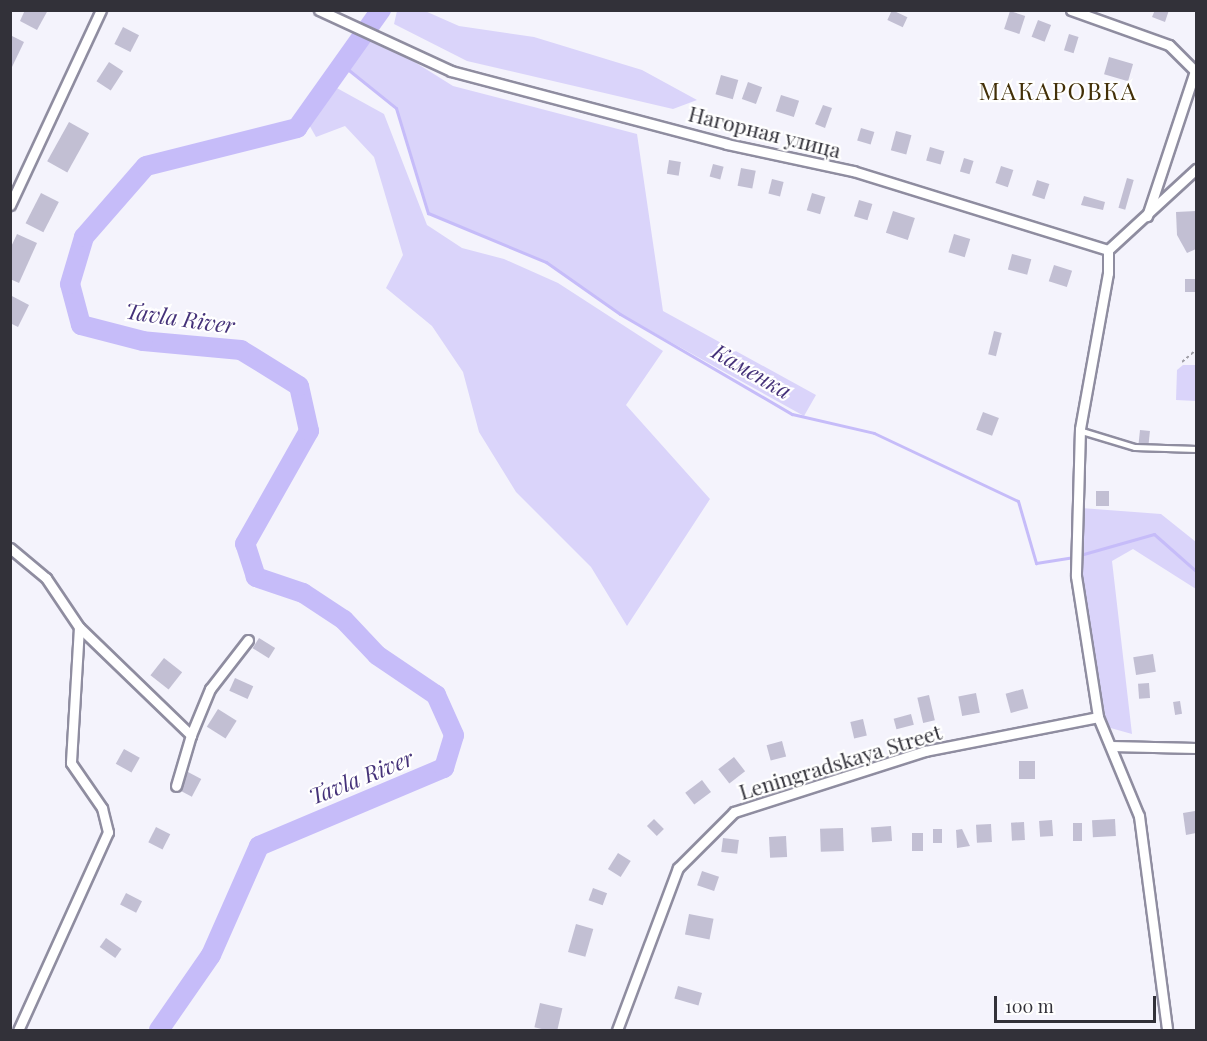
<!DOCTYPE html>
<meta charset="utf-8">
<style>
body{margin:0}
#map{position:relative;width:1207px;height:1041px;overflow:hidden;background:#f4f3fc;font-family:"Playfair Display",serif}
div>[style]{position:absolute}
.green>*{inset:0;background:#dad4fa}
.stream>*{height:3px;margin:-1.5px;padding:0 1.5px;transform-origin:1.5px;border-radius:1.5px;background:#c6bcf9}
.river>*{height:20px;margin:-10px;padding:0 10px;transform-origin:10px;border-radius:10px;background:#c6bcf9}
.building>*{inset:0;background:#c2bfd3;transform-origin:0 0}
.path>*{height:2px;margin-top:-1px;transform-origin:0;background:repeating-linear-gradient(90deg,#a09fa7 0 3px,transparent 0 6px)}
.roads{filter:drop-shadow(2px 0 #8f8da0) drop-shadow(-2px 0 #8f8da0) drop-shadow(0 2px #8f8da0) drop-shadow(0 -2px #8f8da0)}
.service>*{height:4.5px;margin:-2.25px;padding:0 2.25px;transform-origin:2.25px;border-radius:2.25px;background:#fff}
.minor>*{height:9px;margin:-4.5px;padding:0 4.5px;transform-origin:4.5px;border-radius:4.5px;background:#fff}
span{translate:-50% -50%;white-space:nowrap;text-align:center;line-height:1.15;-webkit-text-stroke:4.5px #fff;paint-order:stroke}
.street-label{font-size:21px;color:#323139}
.water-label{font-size:22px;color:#453279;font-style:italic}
.quarter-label{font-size:24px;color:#433008;letter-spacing:1.5px}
.frame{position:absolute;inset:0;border:12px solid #323139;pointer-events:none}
.scale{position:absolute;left:994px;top:996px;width:162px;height:27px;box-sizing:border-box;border:3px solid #323139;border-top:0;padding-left:8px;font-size:18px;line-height:21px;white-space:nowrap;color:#323139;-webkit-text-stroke:4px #fff;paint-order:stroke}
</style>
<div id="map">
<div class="green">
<i style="clip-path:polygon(397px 11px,425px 11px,459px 26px,534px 37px,642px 70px,697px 100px,673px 109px,467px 61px,394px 24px)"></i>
<i style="clip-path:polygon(365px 31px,453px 86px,637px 134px,663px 311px,816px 395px,804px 416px,620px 314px,546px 262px,428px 213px,396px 108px,340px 63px)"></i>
<i style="clip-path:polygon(335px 87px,384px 114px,427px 225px,462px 248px,504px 259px,558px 283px,663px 351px,626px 405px,710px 499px,627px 626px,591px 567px,516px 492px,479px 432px,463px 372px,432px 326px,386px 288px,403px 255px,374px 157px,345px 126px,316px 137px,308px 123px)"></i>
<i style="clip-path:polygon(1183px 365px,1196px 365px,1196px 401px,1176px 400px,1177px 370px)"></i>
<i style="clip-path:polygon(1081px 508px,1161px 514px,1196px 542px,1196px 589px,1133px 549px,1112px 561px,1132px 734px,1107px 727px,1083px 588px)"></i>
</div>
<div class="stream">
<i style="left:340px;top:63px;width:72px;rotate:38.8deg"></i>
<i style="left:396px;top:108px;width:110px;rotate:73.1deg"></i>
<i style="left:428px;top:213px;width:128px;rotate:22.6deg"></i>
<i style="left:546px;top:262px;width:90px;rotate:35.1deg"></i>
<i style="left:620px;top:314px;width:199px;rotate:30.2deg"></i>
<i style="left:792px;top:414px;width:84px;rotate:13deg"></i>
<i style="left:874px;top:433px;width:159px;rotate:25.3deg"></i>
<i style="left:1018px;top:501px;width:65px;rotate:73.8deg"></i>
<i style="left:1036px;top:563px;width:37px;rotate:-9deg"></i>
<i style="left:1080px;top:555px;width:77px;rotate:-15.8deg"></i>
<i style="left:1154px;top:534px;width:56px;rotate:41.4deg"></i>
</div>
<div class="river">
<i style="left:159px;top:1030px;width:91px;rotate:-55.3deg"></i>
<i style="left:211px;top:955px;width:119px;rotate:-66.2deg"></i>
<i style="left:259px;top:846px;width:201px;rotate:-22.9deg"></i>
<i style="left:444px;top:768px;width:34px;rotate:-73deg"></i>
<i style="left:454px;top:735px;width:44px;rotate:-114.2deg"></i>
<i style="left:436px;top:695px;width:71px;rotate:-145.9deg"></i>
<i style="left:377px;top:655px;width:48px;rotate:-133.3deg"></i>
<i style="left:344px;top:620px;width:49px;rotate:-146.6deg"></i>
<i style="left:303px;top:593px;width:50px;rotate:-161.2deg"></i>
<i style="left:256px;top:577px;width:35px;rotate:-108deg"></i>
<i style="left:245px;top:544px;width:130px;rotate:-60.5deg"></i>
<i style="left:309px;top:431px;width:46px;rotate:-102.5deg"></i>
<i style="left:299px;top:386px;width:68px;rotate:-148.2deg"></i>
<i style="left:241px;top:350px;width:98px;rotate:-174.8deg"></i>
<i style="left:143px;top:341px;width:64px;rotate:-165.5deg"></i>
<i style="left:81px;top:325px;width:42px;rotate:-105deg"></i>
<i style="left:70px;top:284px;width:49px;rotate:-73.4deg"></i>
<i style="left:84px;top:237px;width:94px;rotate:-48.9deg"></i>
<i style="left:146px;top:166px;width:156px;rotate:-14.1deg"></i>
<i style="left:297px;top:128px;width:145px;rotate:-54.6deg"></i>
</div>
<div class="building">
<i style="clip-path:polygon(25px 10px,48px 10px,37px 30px,20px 21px)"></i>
<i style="left:892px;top:10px;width:17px;height:11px;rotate:25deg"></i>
<i style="clip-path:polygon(1155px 10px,1169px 10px,1165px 22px,1152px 17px)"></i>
<i style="left:1010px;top:11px;width:16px;height:19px;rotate:18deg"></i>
<i style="left:1038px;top:20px;width:14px;height:18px;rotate:21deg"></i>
<i style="left:123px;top:27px;width:18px;height:19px;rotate:27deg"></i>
<i style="left:1069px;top:34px;width:10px;height:17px;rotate:17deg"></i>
<i style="clip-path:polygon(10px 35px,24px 42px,12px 67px,10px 66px)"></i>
<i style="left:1109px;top:57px;width:25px;height:18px;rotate:16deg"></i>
<i style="left:109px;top:62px;width:17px;height:23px;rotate:33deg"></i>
<i style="left:721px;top:75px;width:18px;height:20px;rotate:16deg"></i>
<i style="left:748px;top:82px;width:15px;height:18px;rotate:20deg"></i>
<i style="left:781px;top:95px;width:19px;height:17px;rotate:18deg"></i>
<i style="clip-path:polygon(823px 105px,832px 108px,825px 128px,815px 124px)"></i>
<i style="left:69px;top:122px;width:23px;height:45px;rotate:29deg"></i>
<i style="left:861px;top:128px;width:14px;height:13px;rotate:17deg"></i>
<i style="left:896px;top:131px;width:16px;height:20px;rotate:15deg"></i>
<i style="left:930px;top:147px;width:15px;height:14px;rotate:16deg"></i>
<i style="left:964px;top:158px;width:10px;height:14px;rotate:17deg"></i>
<i style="left:669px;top:160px;width:12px;height:14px;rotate:9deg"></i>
<i style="left:713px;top:164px;width:11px;height:13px;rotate:15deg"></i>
<i style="left:1001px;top:166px;width:13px;height:18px;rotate:18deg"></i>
<i style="left:741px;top:168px;width:15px;height:18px;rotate:11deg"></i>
<i style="left:1127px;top:178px;width:7px;height:31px;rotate:16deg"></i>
<i style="left:772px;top:179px;width:12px;height:15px;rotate:14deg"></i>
<i style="left:1037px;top:180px;width:13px;height:16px;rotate:18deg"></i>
<i style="left:41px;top:193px;width:20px;height:34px;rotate:27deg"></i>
<i style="left:812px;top:193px;width:14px;height:18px;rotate:17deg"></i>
<i style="clip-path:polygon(1084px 196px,1105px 202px,1103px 210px,1081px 205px)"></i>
<i style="left:859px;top:200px;width:14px;height:17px;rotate:17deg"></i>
<i style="left:893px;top:211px;width:23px;height:23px;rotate:18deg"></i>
<i style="clip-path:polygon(1196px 211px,1196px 249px,1187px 253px,1177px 235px,1176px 212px)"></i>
<i style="clip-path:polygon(17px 234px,37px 243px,19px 283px,10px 279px,10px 249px)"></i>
<i style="left:954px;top:234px;width:17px;height:19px;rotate:17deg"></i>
<i style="left:1012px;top:254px;width:20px;height:16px;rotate:15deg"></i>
<i style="left:1054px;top:265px;width:19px;height:17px;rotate:18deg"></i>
<i style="left:1185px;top:279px;width:10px;height:13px"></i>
<i style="clip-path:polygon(10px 295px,29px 305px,18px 327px,10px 323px)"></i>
<i style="left:994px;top:331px;width:8px;height:24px;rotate:14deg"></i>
<i style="left:983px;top:412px;width:17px;height:19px;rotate:21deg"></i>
<i style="left:1140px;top:430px;width:10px;height:13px;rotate:6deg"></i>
<i style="left:1109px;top:491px;width:15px;height:13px;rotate:90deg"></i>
<i style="left:259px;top:638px;width:19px;height:12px;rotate:32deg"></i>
<i style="left:1153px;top:654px;width:18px;height:20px;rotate:81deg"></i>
<i style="left:164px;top:658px;width:23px;height:22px;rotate:38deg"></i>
<i style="left:235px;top:678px;width:20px;height:14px;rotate:24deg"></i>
<i style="left:1149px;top:683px;width:15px;height:11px;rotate:86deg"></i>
<i style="left:1023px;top:689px;width:20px;height:18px;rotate:75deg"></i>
<i style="left:976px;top:693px;width:20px;height:18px;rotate:79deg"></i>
<i style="left:929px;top:695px;width:26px;height:12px;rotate:77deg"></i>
<i style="left:1180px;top:701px;width:13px;height:7px;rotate:81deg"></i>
<i style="left:218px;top:709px;width:22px;height:21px;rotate:32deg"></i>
<i style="left:911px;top:714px;width:11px;height:18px;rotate:75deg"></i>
<i style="left:863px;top:719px;width:17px;height:13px;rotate:77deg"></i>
<i style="left:782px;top:741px;width:16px;height:16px;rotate:75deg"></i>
<i style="left:124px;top:749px;width:18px;height:17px;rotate:29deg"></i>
<i style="left:734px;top:757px;width:18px;height:20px;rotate:52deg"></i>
<i style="left:1019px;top:761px;width:16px;height:18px"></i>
<i style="left:188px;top:772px;width:15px;height:20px;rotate:28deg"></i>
<i style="left:702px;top:780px;width:15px;height:21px;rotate:53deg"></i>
<i style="clip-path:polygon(1195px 811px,1196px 833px,1186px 835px,1183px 813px)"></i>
<i style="left:654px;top:819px;width:14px;height:10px;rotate:45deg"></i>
<i style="left:1115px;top:819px;width:17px;height:23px;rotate:87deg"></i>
<i style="left:1052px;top:820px;width:16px;height:13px;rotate:86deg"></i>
<i style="left:1024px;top:822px;width:18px;height:13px;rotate:87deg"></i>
<i style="left:1073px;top:823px;width:9px;height:18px"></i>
<i style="left:991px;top:824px;width:18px;height:15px;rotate:87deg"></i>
<i style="left:891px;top:826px;width:15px;height:20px;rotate:86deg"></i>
<i style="left:156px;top:827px;width:16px;height:17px;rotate:27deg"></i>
<i style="left:843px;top:828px;width:23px;height:23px;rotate:88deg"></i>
<i style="left:933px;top:829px;width:9px;height:14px"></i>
<i style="clip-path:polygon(962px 829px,970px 846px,957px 848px,956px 830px)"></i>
<i style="left:912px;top:833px;width:11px;height:18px"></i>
<i style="left:786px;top:836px;width:21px;height:17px;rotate:87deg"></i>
<i style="left:723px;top:838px;width:16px;height:14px;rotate:7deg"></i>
<i style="left:618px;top:853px;width:15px;height:19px;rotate:32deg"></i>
<i style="left:702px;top:871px;width:18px;height:15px;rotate:19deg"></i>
<i style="left:593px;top:888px;width:15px;height:13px;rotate:20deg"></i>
<i style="left:126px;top:893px;width:18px;height:13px;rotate:27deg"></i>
<i style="left:689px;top:914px;width:25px;height:21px;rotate:11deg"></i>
<i style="left:576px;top:924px;width:18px;height:29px;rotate:16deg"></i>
<i style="left:106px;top:938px;width:19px;height:11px;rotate:35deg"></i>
<i style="left:678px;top:986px;width:25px;height:13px;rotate:16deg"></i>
<i style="left:540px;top:1003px;width:23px;height:25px;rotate:13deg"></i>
</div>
<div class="path">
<i style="left:1182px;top:362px;width:18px;rotate:-41deg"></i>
</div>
<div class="roads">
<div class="service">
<i style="left:1082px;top:431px;width:55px;rotate:16.8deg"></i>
<i style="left:1135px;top:447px;width:61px;rotate:1.9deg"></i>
</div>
<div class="minor">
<i style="left:319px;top:10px;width:145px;rotate:24.8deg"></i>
<i style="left:451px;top:71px;width:285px;rotate:14.8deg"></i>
<i style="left:727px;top:144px;width:129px;rotate:12.1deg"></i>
<i style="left:853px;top:171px;width:267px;rotate:17.2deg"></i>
<i style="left:1071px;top:10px;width:104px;rotate:19.7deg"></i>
<i style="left:1169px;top:45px;width:37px;rotate:45deg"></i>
<i style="left:1195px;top:71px;width:153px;rotate:108.3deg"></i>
<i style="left:10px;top:205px;width:215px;rotate:-65deg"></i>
<i style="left:1108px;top:250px;width:23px;rotate:90deg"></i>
<i style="left:1108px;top:273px;width:158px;rotate:100.2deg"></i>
<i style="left:1080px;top:429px;width:147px;rotate:91.6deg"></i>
<i style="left:1076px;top:576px;width:143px;rotate:81.1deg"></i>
<i style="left:1098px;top:717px;width:107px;rotate:67.5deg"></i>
<i style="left:1139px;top:816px;width:216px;rotate:82.5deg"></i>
<i style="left:1108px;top:250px;width:120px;rotate:-42.6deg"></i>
<i style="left:10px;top:548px;width:47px;rotate:39.8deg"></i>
<i style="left:46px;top:578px;width:59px;rotate:56deg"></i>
<i style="left:79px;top:627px;width:136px;rotate:93.4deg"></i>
<i style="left:71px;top:763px;width:55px;rotate:55.4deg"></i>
<i style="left:102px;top:808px;width:25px;rotate:76deg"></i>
<i style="left:108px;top:832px;width:217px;rotate:114.4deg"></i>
<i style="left:79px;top:627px;width:156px;rotate:44deg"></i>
<i style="left:191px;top:735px;width:53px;rotate:106.4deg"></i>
<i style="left:191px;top:735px;width:50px;rotate:-67.6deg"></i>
<i style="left:210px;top:689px;width:62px;rotate:-52.2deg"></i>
<i style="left:1111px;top:746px;width:85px;rotate:1.3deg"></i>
<i style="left:617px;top:1030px;width:173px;rotate:-69.4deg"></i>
<i style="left:678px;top:868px;width:79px;rotate:-45deg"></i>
<i style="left:734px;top:812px;width:201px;rotate:-17.7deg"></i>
<i style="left:925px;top:751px;width:176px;rotate:-11.1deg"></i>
</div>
</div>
<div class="street-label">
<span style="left:765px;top:131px;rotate:14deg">Нагорная улица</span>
<span style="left:840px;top:761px;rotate:-17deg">Leningradskaya Street</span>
</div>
<div class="water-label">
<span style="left:180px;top:318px;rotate:8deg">Tavla River</span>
<span style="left:752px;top:371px;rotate:30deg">Каменка</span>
<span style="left:361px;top:777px;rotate:-22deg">Tavla River</span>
</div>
<div class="quarter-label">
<span style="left:1058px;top:91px">МАКАРОВКА</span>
</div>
<div class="frame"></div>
<div class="scale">100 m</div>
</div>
